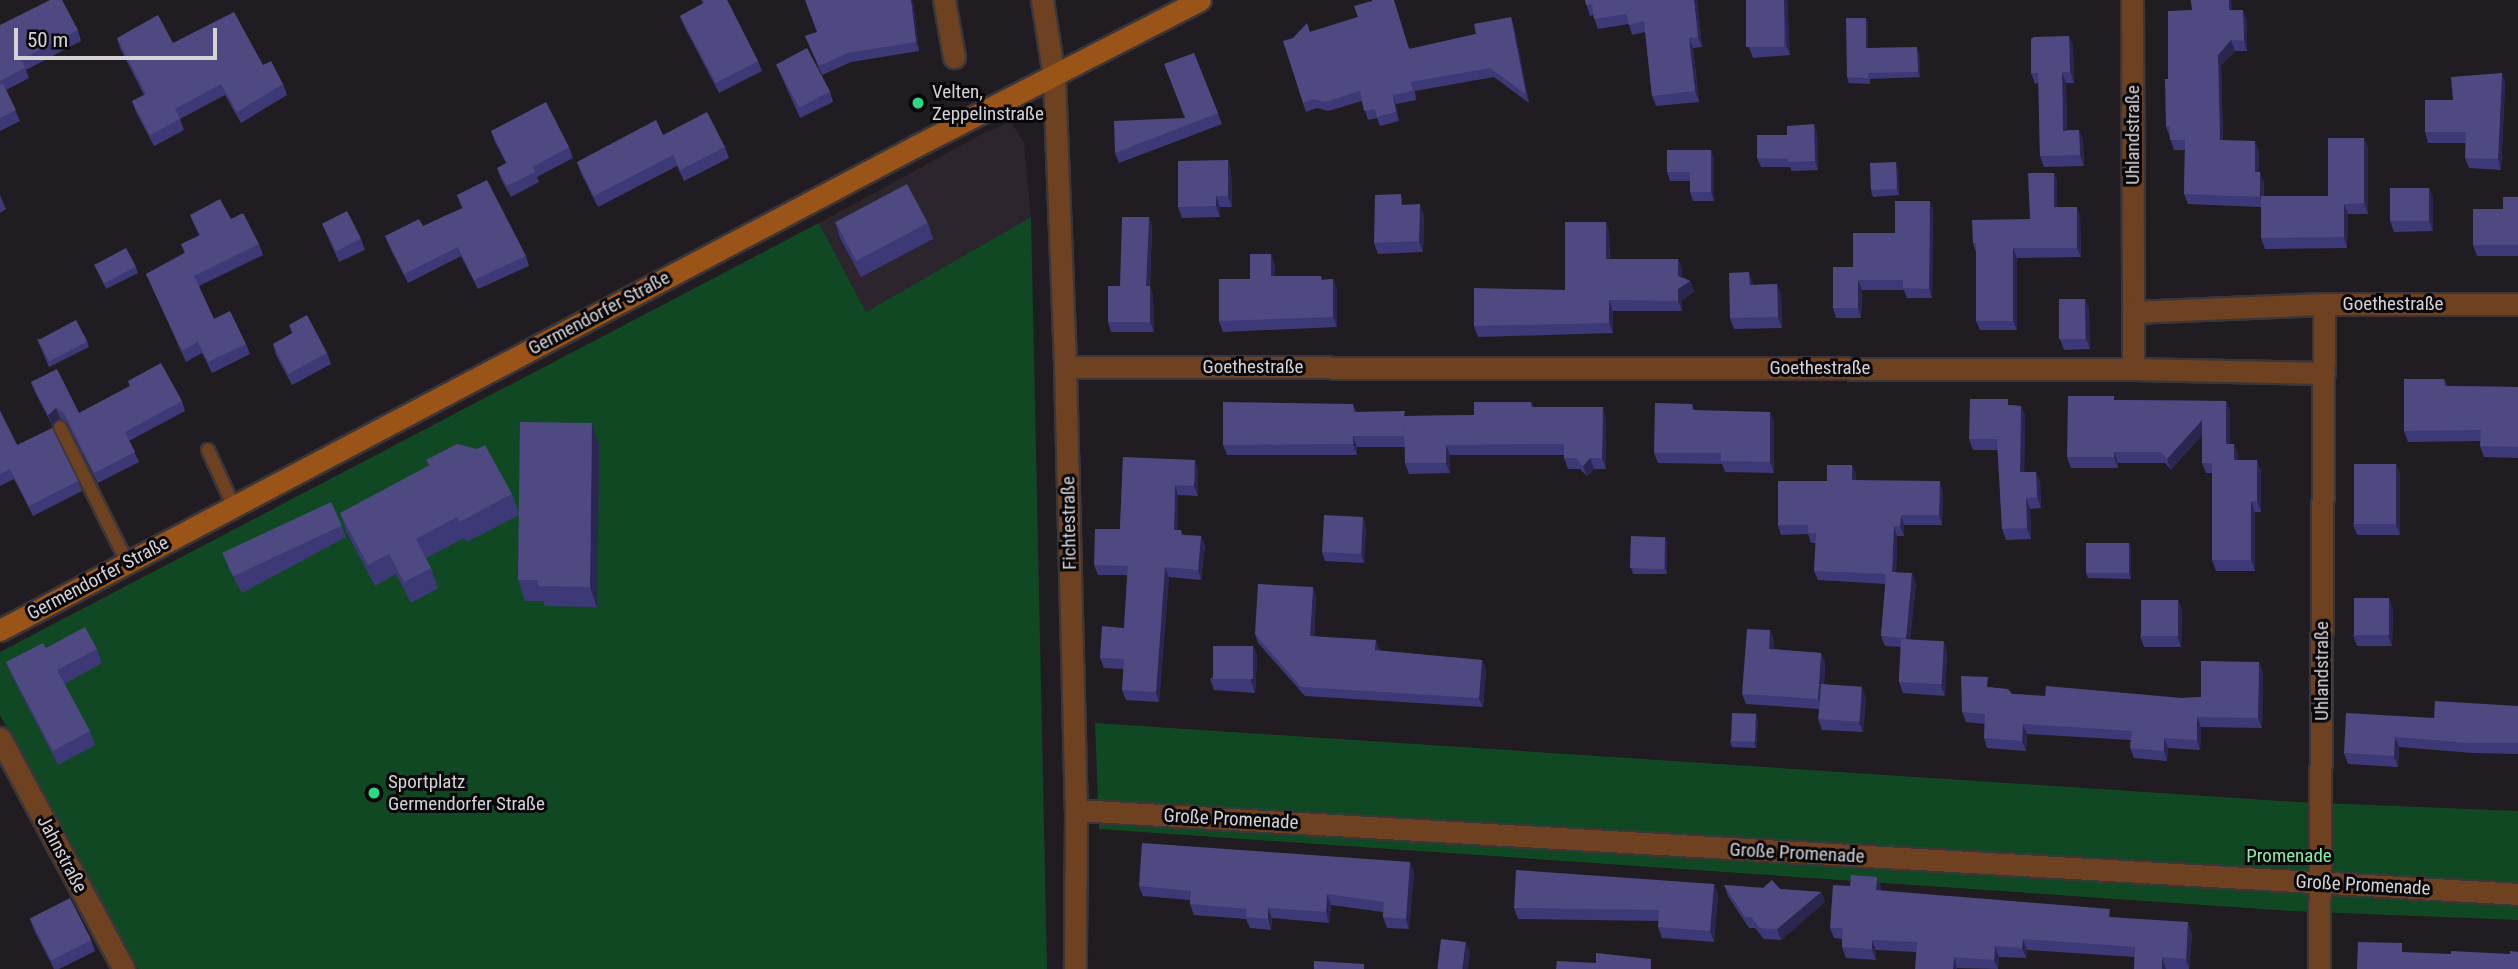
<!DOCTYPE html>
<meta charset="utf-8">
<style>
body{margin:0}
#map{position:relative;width:2518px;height:969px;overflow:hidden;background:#211c21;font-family:"Roboto Condensed",sans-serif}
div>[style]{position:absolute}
.built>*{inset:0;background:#2d252e}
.green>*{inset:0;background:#114824}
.roads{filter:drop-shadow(2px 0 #3a363a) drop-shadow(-2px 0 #3a363a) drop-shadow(0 2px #3a363a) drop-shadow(0 -2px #3a363a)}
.lane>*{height:12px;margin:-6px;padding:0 6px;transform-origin:6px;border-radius:6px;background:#6e4221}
.street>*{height:21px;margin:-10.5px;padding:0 10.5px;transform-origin:10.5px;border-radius:10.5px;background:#6e4221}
.secondary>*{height:21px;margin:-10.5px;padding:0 10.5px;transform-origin:10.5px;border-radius:10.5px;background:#9a5417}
.wall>*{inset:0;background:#3d3977}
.shaded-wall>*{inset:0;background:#2b2650}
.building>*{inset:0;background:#4e4981;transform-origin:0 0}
.dots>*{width:19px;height:19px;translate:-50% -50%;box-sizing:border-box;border:4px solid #090709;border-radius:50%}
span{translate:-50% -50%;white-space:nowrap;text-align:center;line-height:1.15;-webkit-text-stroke:6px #090709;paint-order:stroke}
.poi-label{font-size:19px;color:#d6d3d6}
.left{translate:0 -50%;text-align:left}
.street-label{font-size:19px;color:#d6d3d6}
.park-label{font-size:19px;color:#89eea3}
.scale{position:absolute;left:14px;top:28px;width:203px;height:32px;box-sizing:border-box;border:4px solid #d6d3d6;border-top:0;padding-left:9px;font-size:21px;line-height:24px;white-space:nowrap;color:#d6d3d6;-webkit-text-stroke:5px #090709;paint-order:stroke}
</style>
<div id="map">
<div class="built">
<i style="clip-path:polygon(1011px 122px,1024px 143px,1031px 217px,866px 312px,819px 223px,984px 133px)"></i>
</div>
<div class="green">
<i style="clip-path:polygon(1031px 217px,1047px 969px,138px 969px,0 715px,0 652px,819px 223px,866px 312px)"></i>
<i style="clip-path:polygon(1095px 723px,2297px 802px,2518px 811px,2518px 920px,2291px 911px,1099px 829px)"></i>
</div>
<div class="roads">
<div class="lane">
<i style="left:60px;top:427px;width:153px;rotate:63.6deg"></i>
<i style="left:208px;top:450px;width:63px;rotate:65.5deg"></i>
</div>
<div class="street">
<i style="left:944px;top:0;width:58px;rotate:80deg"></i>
<i style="left:1042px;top:0;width:78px;rotate:81.1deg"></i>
<i style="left:1054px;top:77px;width:290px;rotate:87.8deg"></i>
<i style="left:1065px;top:367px;width:443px;rotate:88.6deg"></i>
<i style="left:1076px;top:810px;width:159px;rotate:90.4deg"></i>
<i style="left:2132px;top:0;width:312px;rotate:89.8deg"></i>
<i style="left:1065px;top:367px;width:1068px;rotate:0.11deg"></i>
<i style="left:2133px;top:369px;width:57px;rotate:-90deg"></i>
<i style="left:2133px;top:312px;width:191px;rotate:-2.4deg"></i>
<i style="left:2324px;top:304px;width:194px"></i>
<i style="left:2133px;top:369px;width:191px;rotate:1.2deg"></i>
<i style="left:0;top:738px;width:262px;rotate:61.8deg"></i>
<i style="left:1076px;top:810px;width:1444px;rotate:3.33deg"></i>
<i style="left:2319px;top:969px;width:665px;rotate:-89.57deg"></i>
</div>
<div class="secondary">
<i style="left:0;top:630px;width:1036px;rotate:-27.85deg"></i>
<i style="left:916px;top:146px;width:319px;rotate:-27.2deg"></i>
</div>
</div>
<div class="wall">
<i style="clip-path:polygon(701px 0,727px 0,758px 61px,762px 71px,719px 93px,684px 26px,680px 16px,703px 3px)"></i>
<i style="clip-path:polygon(1585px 0,1697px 0,1702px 47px,1693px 48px,1699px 102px,1656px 106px,1652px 96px,1645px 32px,1632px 35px,1629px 24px,1598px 29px,1593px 15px,1590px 16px)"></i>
<i style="clip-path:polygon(1746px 0,1787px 0,1790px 55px,1753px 58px,1749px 47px)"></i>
<i style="clip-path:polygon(2191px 0,2231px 0,2232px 10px,2247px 20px,2247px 51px,2235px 51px,2221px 65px,2223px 140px,2259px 151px,2259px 172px,2264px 182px,2264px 196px,2328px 196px,2364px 138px,2368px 149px,2368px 214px,2348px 214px,2347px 248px,2265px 249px,2261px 238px,2261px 207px,2188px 204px,2184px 194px,2185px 150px,2174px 150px,2166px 126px,2168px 79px,2192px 10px)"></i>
<i style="clip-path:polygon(1372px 1px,1410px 49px,1476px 34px,1511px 17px,1514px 26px,1529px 103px,1494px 77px,1415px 91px,1416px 100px,1396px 104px,1399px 121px,1380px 126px,1377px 118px,1368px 120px,1362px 101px,1328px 111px,1317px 108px,1306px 112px,1303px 103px,1310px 32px,1358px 17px)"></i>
<i style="clip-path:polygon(913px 2px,919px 51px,851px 62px,822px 75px,805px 36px)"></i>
<i style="clip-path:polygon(1868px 23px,1868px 48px,1919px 53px,1920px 77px,1870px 79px,1870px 84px,1849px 83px,1847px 77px)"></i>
<i style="clip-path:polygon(0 25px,78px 30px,81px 41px,26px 70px,29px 78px,6px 90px,20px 121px,0 131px)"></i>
<i style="clip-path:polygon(2069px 36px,2073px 47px,2074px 83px,2066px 83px,2067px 130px,2079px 130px,2083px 141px,2084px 166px,2044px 167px,2040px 156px,2039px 83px,2035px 84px,2031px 73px)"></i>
<i style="clip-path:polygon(117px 38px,173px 43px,263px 65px,283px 84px,287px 95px,241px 123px,225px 95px,180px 119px,184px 130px,154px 146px,136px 112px,132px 101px,144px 95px,120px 48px)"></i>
<i style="clip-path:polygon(1194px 53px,1222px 124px,1119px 163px,1115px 153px,1185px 118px)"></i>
<i style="clip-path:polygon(776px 64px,830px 91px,833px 102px,800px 118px)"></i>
<i style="clip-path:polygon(2502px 73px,2505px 84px,2501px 170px,2469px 168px,2465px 158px,2466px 143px,2428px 143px,2425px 132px,2453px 100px)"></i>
<i style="clip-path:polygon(1814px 124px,1817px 133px,1818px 170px,1792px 171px,1790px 167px,1761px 167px,1757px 158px,1787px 135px)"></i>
<i style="clip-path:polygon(491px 131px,569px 147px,573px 158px,537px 177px,539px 182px,511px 197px,501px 179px,497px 168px,506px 163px,495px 142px)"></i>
<i style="clip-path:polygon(663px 135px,725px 147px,729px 158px,684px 181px,677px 166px,598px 207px,581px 173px,577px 162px)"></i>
<i style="clip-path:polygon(1711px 150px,1714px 159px,1714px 201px,1693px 201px,1690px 192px,1690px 181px,1670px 181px,1667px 172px)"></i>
<i style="clip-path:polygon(1228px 160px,1231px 171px,1232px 207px,1220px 207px,1220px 217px,1182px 218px,1178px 207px)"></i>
<i style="clip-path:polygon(1898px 168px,1899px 195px,1873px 197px,1871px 191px)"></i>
<i style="clip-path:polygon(2054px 173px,2057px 182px,2057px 207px,2080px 216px,2081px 257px,2017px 258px,2017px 330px,1980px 330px,1976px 321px,1976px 253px,1973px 243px,2030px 219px)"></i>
<i style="clip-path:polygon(2429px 188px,2433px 198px,2433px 231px,2394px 232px,2390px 221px)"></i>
<i style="clip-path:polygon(0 195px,6px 209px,0 213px)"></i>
<i style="clip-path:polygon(457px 195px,526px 256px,529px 266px,478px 289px,461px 256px,408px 283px,389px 246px,385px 236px,423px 226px,462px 208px)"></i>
<i style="clip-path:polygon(2518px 197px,2518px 256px,2477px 256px,2473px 245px,2503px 209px)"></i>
<i style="clip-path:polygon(1405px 205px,1424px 215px,1423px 252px,1378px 254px,1374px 243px)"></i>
<i style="clip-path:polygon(1933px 211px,1932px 298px,1907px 298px,1904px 290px,1862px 290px,1861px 318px,1836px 318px,1833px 308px,1853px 267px,1895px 233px)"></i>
<i style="clip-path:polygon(190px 215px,231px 219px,259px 244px,263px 255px,199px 286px,214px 319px,246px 344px,250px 354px,212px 373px,202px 353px,186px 362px,146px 274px,184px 253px,199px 235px)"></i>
<i style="clip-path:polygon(1149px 217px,1152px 226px,1150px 286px,1153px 296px,1154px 332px,1111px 332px,1108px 322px,1120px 286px)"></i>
<i style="clip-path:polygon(835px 222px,928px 223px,933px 239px,861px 277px,840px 238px)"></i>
<i style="clip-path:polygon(1606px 222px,1609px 232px,1610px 259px,1678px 259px,1682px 270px,1682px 277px,1690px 281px,1694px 292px,1682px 300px,1682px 311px,1613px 311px,1613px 333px,1478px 337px,1474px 326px,1565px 290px)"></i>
<i style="clip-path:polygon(323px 226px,361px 239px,365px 250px,339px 262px)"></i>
<i style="clip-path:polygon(94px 264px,136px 267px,138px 273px,106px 289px)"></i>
<i style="clip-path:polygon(1275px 265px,1275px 276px,1321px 276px,1322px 280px,1333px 279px,1337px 290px,1337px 327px,1223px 332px,1219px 321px,1250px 279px)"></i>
<i style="clip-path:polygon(1753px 283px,1753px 285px,1777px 284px,1781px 295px,1782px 328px,1734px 329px,1730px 318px)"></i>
<i style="clip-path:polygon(2085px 299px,2089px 310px,2090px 349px,2064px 350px,2060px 339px)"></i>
<i style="clip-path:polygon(289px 325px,327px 353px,331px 364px,292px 385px,276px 355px,273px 344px,292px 333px)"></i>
<i style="clip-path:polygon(37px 339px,87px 341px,89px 347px,49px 367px)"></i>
<i style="clip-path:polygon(2444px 379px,2447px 386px,2518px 387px,2518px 458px,2484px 457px,2480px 446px,2481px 441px,2408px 442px,2404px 431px)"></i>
<i style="clip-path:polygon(128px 381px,182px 401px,185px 411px,129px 441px,139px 462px,98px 483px,67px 423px,60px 418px,52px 425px,35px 392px,31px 382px,79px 413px,130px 386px)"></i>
<i style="clip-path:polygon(2115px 400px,2226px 401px,2230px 412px,2230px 444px,2238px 455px,2238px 460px,2261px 471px,2261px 512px,2255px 512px,2255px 571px,2216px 571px,2212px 560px,2212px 473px,2206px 473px,2202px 463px,2202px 435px,2171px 470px,2165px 463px,2118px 463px,2118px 468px,2071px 468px,2067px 457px)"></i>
<i style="clip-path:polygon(1531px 402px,1533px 407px,1606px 418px,1606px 469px,1594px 469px,1587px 476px,1580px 469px,1568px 469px,1564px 458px,1564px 455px,1450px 455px,1450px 473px,1409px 474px,1405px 463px,1405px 447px,1357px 447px,1357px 455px,1227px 455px,1223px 445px,1353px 404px,1356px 412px,1406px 416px,1474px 415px)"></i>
<i style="clip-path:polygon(1692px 404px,1694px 410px,1774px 422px,1774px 473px,1725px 472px,1722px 464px,1658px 463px,1654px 453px)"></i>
<i style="clip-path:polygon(2010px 405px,2021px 406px,2025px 416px,2024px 472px,2036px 472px,2040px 482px,2041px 508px,2030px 509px,2031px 539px,2006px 540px,2002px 529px,1998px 450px,1973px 450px,1969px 439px)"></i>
<i style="clip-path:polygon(0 411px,17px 445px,78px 481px,82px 491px,33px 516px,14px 479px,0 486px)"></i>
<i style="clip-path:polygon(599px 444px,597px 607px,545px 606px,543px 601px,525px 601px,518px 580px,519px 515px,467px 542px,464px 538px,426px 558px,431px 568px,438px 588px,411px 603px,396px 574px,375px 586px,347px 533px,340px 513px,429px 466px,426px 460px,512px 494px,519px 513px)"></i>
<i style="clip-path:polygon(1123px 457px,1198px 470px,1198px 496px,1178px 495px,1178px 530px,1181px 530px,1183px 535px,1201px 536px,1205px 546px,1201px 580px,1169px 577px,1159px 702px,1126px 700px,1122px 690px,1124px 669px,1104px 668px,1100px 658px,1124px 628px,1127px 575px,1098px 575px,1094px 565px,1120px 529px)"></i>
<i style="clip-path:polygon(2396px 464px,2400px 475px,2400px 535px,2357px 535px,2353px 524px)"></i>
<i style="clip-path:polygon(1852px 465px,1856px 475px,1856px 480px,1943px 491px,1942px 525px,1904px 525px,1904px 536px,1897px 536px,1896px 572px,1916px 583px,1910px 639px,1947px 652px,1945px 696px,1903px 693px,1899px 682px,1901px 647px,1885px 646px,1881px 636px,1886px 584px,1818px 580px,1814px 571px,1816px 543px,1811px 543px,1808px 534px,1781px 535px,1778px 525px,1827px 481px)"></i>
<i style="clip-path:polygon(1363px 517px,1366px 526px,1364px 563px,1325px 561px,1322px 552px)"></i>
<i style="clip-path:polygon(342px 526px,346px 537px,242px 593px,229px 569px,225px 559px)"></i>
<i style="clip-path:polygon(1665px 537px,1667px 542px,1667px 574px,1633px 574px,1631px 568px)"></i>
<i style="clip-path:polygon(2129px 543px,2131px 549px,2131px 579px,2088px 578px,2086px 573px)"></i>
<i style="clip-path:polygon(1313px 587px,1316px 597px,1314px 636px,1380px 650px,1379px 651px,1482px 660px,1486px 670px,1483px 707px,1305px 696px,1258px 643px,1255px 634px)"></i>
<i style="clip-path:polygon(2178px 600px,2182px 611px,2181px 647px,2144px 647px,2140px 636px)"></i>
<i style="clip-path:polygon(2393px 609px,2392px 646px,2357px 646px,2353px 635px)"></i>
<i style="clip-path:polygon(1770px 630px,1774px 641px,1773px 649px,1821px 653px,1825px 663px,1824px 684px,1866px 698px,1863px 732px,1822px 730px,1818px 719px,1819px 709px,1746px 704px,1742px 694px)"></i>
<i style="clip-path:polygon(1253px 646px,1257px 656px,1255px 693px,1214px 690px,1210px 679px)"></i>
<i style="clip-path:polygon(46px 648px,97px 649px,102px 663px,64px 684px,90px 731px,95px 745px,58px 765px,12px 676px,6px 662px)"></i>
<i style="clip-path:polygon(2259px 662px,2263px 673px,2262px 728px,2201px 727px,2200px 750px,2168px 748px,2167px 761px,2134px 758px,2130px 748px,2131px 740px,2027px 734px,2026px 751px,1987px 748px,1984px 738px,1985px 724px,1966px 722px,1962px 712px,1991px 687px,2012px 694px,2045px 696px,2182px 698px,2201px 697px)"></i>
<i style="clip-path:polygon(2518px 706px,2518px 754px,2473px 753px,2399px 747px,2398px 767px,2348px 764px,2344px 753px,2434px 718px)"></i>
<i style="clip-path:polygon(1758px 720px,1756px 748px,1732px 747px,1730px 741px)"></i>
<i style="clip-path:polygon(1410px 862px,1414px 872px,1409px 929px,1387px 928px,1383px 917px,1383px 912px,1331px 905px,1329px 923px,1272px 918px,1271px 930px,1250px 928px,1246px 919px,1194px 915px,1190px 904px,1190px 900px,1143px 896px,1139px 886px)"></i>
<i style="clip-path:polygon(1877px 877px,1881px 888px,1881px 891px,2112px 917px,2192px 933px,2189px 969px,2134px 969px,2135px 957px,2027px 950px,2026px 958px,1999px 957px,1998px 969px,1957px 968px,1916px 952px,1876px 950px,1876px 960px,1846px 958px,1842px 947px,1842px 939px,1834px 938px,1830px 928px,1850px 886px)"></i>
<i style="clip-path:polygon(1714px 884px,1718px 895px,1714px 942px,1662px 938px,1658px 927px,1659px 921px,1518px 919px,1514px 908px)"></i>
<i style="clip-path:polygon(1724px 885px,1821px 892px,1825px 902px,1781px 940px,1764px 939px,1755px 928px,1749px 928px,1728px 896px)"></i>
<i style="clip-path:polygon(30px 919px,91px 940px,95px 951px,59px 969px,54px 969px,34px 930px)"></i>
</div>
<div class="shaded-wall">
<i style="clip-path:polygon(911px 0,912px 0,913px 2px,919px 51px,916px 42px)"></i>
<i style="clip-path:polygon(1694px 0,1697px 0,1702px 47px,1698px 37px)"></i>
<i style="clip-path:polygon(1784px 0,1787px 0,1790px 55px,1786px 45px)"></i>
<i style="clip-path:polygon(2229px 0,2231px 0,2232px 4px,2233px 20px,2229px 10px)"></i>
<i style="clip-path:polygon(2243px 10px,2247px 20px,2247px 51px,2244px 41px)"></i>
<i style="clip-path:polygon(1511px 17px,1514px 26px,1529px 103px,1526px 94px)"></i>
<i style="clip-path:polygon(1866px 18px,1868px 23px,1868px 54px,1866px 48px)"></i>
<i style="clip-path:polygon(2069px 36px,2073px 47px,2074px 83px,2070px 72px)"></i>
<i style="clip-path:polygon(1689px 38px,1693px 48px,1699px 102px,1695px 91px)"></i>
<i style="clip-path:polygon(2231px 40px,2235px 51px,2221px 65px,2223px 150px,2220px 140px,2218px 55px)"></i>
<i style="clip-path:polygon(1917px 47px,1919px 53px,1920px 77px,1918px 72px)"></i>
<i style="clip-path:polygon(2062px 72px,2066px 83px,2067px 141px,2063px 131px)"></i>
<i style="clip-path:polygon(2502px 73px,2505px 84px,2501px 170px,2498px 159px)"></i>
<i style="clip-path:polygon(1393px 95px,1396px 104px,1399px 121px,1396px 112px)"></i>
<i style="clip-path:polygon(1814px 124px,1817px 133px,1818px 170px,1815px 161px)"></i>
<i style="clip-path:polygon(2079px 130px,2083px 141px,2084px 166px,2080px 155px)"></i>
<i style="clip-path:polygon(2364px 138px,2368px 149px,2368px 214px,2364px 203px)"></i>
<i style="clip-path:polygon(2255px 141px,2259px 151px,2259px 182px,2255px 172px)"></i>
<i style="clip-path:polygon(1711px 150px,1714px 159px,1714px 201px,1711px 192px)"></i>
<i style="clip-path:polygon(1228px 160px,1231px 171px,1232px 207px,1228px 196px)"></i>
<i style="clip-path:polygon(1896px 162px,1898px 168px,1899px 195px,1897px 189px)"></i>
<i style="clip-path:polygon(2260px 172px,2264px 182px,2263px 207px,2260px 197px)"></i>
<i style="clip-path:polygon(2054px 173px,2057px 182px,2057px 216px,2054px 207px)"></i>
<i style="clip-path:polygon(2429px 188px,2433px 198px,2433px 231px,2429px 220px)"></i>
<i style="clip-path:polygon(1216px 196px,1220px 207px,1220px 217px,1216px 206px)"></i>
<i style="clip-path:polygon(1930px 201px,1933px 211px,1932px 298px,1929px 289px)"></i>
<i style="clip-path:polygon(1420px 204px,1424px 215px,1423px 252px,1419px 241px)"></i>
<i style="clip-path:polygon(2344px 204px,2348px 214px,2347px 248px,2344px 237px)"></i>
<i style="clip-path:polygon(2077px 207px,2080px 216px,2081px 257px,2077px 248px)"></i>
<i style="clip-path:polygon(1149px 217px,1152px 226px,1149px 296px,1146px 286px)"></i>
<i style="clip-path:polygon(1606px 222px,1609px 232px,1610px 269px,1606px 259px)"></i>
<i style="clip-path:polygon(2013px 248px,2017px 258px,2017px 330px,2013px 321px)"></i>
<i style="clip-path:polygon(1271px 254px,1275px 265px,1275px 287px,1271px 276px)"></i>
<i style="clip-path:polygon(1678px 259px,1682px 270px,1682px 286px,1678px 276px)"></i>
<i style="clip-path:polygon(1749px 272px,1753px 283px,1754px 295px,1750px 285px)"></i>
<i style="clip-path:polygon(1333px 279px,1337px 290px,1337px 327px,1333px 317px)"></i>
<i style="clip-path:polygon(1858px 280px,1862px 290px,1861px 318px,1858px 308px)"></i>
<i style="clip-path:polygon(1690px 281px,1694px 292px,1682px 300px,1682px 311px,1678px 301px,1678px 289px)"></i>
<i style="clip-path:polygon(1777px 284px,1781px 295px,1782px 328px,1778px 317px)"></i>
<i style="clip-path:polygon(1150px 286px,1153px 296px,1154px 332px,1150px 322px)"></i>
<i style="clip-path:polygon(2085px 299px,2089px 310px,2090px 349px,2086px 339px)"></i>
<i style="clip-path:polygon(1609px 300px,1613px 311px,1613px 333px,1609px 323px)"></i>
<i style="clip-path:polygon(2226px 401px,2230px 412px,2230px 455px,2226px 444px)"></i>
<i style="clip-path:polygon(2021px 406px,2025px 416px,2024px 483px,2020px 472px)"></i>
<i style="clip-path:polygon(1603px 407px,1606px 418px,1606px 469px,1602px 458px)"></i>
<i style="clip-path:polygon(56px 408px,60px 418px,52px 425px,48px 415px)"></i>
<i style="clip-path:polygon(1770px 412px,1774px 422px,1774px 473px,1770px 462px)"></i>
<i style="clip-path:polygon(2202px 420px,2206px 431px,2171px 470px,2167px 459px)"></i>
<i style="clip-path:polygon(592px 423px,599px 444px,597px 607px,590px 587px)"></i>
<i style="clip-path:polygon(1353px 436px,1357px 447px,1357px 455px,1353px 444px)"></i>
<i style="clip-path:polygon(2234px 444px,2238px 455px,2238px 471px,2234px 460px)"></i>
<i style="clip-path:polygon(1446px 445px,1450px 455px,1450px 473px,1446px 463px)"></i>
<i style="clip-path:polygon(2114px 452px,2118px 463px,2118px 468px,2114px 457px)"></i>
<i style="clip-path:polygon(1590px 458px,1594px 469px,1587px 476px,1583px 466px)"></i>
<i style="clip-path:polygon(1195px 460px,1198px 470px,1198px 496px,1194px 486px)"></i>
<i style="clip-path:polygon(2257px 460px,2261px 471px,2261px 512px,2257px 501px)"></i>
<i style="clip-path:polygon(2396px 464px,2400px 475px,2400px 535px,2396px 524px)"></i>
<i style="clip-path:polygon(1852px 465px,1856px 475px,1856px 489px,1852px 480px)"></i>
<i style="clip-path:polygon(2036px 472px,2040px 482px,2041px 508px,2037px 497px)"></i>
<i style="clip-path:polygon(1940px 481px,1943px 491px,1942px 525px,1939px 515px)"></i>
<i style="clip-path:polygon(1175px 485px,1178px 495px,1178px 539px,1174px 530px)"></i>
<i style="clip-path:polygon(2026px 498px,2030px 509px,2031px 539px,2027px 528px)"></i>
<i style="clip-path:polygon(2251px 501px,2255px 512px,2255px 571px,2251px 560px)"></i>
<i style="clip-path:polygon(1901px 515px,1904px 525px,1904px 536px,1900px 526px)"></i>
<i style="clip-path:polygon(1363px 517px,1366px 526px,1364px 563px,1361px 554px)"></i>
<i style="clip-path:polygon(1894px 526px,1897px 536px,1896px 582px,1892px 572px)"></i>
<i style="clip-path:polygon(1201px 536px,1205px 546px,1201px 580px,1198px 570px)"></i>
<i style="clip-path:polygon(1665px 537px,1667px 542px,1667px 574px,1665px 569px)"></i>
<i style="clip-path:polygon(2129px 543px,2131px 549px,2131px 579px,2129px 573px)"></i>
<i style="clip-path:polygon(1165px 567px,1169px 577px,1159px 702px,1156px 692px)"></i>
<i style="clip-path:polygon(1912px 573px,1916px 583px,1909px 648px,1906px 638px)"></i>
<i style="clip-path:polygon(1313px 587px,1316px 597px,1313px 645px,1310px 636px)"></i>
<i style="clip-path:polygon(2389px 598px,2393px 609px,2392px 646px,2388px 636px)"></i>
<i style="clip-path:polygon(2178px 600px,2182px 611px,2181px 647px,2177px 636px)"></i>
<i style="clip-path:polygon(1770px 630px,1774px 641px,1773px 659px,1769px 649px)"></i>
<i style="clip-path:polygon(1376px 640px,1380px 650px,1379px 660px,1375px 650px)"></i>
<i style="clip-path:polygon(1944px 641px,1947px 652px,1945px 696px,1941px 685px)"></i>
<i style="clip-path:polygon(1253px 646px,1257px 656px,1255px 693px,1251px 682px)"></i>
<i style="clip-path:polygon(1821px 653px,1825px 663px,1822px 710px,1818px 699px)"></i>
<i style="clip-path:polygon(1482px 660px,1486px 670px,1483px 707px,1479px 698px)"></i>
<i style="clip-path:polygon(2259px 662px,2263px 673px,2262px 728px,2258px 718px)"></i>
<i style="clip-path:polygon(1862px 687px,1866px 698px,1863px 732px,1859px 722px)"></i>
<i style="clip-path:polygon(1756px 714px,1758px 720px,1756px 748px,1754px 743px)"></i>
<i style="clip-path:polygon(2197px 717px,2201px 727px,2200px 750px,2197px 740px)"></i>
<i style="clip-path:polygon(2023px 724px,2027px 734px,2026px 751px,2022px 741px)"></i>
<i style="clip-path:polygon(2395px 737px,2399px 747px,2398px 767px,2394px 756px)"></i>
<i style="clip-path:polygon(2164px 738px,2168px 748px,2167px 761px,2164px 751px)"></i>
<i style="clip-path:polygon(1410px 862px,1414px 872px,1409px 929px,1406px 919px)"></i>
<i style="clip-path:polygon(1877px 877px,1881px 888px,1880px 901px,1876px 890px)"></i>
<i style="clip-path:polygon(1714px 884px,1718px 895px,1714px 942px,1710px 931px)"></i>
<i style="clip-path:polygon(1821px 892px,1825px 902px,1781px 940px,1777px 929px)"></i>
<i style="clip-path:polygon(1327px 894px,1331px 905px,1329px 923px,1326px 912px)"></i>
<i style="clip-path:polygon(1268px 908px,1272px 918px,1271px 930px,1268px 919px)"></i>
<i style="clip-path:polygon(2188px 922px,2192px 933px,2189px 969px,2186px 959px)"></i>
<i style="clip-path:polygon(2023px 939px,2027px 950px,2026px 958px,2022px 948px)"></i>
<i style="clip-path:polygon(1872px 940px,1876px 950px,1876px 960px,1872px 949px)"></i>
<i style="clip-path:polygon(1466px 942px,1470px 953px,1468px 969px,1463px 969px)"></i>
<i style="clip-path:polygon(1995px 946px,1999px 957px,1998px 969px,1994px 960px)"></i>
<i style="clip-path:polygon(1954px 957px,1957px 968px,1957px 969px,1953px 969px)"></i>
<i style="clip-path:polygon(2162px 957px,2166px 969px,2162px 969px)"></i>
</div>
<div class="building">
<i style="clip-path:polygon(50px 0,62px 0,78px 30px,21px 60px,25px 68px,0 81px,0 25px)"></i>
<i style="clip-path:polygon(703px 0,727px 0,758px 61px,716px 83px,680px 16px,704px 3px)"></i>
<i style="clip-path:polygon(805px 0,911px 0,916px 42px,848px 53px,819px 66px,805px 36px,817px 32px)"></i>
<i style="clip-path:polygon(1372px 0,1394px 0,1409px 49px,1476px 34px,1474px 24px,1511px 17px,1526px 94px,1490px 68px,1411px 82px,1413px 91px,1393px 95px,1396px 112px,1377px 117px,1375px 109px,1364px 111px,1360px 91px,1325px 102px,1313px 99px,1303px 103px,1283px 41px,1293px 38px,1307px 23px,1310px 32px,1358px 17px,1354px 6px,1372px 1px)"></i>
<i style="clip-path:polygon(1585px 0,1694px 0,1698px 37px,1689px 38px,1695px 91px,1652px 96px,1644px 21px,1629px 25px,1626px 14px,1594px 19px,1592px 4px,1586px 5px)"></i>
<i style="left:1746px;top:0;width:38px;height:47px"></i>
<i style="clip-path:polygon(2191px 0,2229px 0,2229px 10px,2243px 10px,2244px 41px,2231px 40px,2218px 55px,2220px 140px,2255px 141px,2255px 172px,2260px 172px,2260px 197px,2184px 194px,2185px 140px,2170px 140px,2170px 126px,2166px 126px,2165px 79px,2168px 79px,2168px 11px,2192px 10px)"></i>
<i style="clip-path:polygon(234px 12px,263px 65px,271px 61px,283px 84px,237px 112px,221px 84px,175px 109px,180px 119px,150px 135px,132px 101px,146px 94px,117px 38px,158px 15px,173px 43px)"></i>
<i style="clip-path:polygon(1846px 18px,1866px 18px,1866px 48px,1917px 47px,1918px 72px,1868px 73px,1868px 78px,1847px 77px)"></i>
<i style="clip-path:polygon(2069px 36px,2070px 72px,2062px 72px,2063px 131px,2079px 130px,2080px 155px,2040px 156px,2038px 73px,2031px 73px,2031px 39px,2034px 37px)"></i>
<i style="left:807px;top:48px;width:49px;height:35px;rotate:62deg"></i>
<i style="clip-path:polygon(1194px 53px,1218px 113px,1115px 153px,1114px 121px,1185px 118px,1164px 64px)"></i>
<i style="clip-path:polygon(2502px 73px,2498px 159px,2465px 158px,2466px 132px,2425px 132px,2425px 100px,2453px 100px,2451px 77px)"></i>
<i style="clip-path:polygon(3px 84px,16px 110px,0 118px,0 85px)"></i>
<i style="clip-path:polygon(546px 102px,569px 147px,533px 167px,535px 172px,507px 186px,497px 168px,507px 163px,491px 131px)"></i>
<i style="clip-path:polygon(707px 112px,725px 147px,680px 170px,673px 155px,594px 196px,577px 162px,656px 120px,663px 135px)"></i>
<i style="clip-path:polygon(1814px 124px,1815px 161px,1788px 162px,1788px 159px,1757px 158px,1757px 135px,1787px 135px,1787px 126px)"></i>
<i style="clip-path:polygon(2328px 138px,2364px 138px,2364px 203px,2344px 204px,2344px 237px,2261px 238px,2261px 196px,2328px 196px)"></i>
<i style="clip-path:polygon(1667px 150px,1711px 150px,1711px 192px,1690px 192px,1690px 172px,1667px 172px)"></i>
<i style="clip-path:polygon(1228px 160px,1228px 196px,1216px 196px,1216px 206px,1178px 207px,1178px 161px)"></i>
<i style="left:1896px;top:162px;width:27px;height:26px;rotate:88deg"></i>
<i style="clip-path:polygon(2028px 173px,2054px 173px,2054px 207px,2077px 207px,2077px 248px,2013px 248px,2013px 321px,1976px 321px,1976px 243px,1973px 243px,1972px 220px,2030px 219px)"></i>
<i style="clip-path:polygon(487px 180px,526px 256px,474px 280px,458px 247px,404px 274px,385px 236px,419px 219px,423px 226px,463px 208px,457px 195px)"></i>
<i style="left:907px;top:184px;width:44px;height:81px;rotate:62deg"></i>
<i style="left:2390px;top:188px;width:39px;height:33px"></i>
<i style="clip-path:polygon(1401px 194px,1402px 205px,1420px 204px,1419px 241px,1374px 243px,1375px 195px)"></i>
<i style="clip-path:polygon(2503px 197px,2518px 197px,2518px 245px,2473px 245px,2473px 209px,2503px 209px)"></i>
<i style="clip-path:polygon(220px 199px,231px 219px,243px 213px,259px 244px,194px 276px,214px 319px,230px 311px,246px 344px,208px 362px,198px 342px,182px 351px,146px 274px,185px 253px,181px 244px,200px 235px,190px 215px)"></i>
<i style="clip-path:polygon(1895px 201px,1930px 201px,1929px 289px,1903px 288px,1903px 280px,1858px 280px,1858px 308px,1833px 308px,1833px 267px,1853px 267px,1853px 233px,1895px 233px)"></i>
<i style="left:347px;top:211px;width:31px;height:28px;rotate:63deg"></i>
<i style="clip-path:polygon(1122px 217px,1149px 217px,1146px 286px,1150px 286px,1150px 322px,1108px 322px,1108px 286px,1120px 286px)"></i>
<i style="clip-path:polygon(1565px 222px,1606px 222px,1606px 259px,1678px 259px,1678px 276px,1690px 281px,1678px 289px,1678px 301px,1609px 300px,1609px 323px,1474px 326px,1474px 288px,1565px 290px)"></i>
<i style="left:126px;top:248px;width:21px;height:36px;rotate:62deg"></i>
<i style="clip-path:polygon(1250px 254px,1271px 254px,1271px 276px,1321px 276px,1321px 280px,1333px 279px,1333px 317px,1219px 321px,1219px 279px,1250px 279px)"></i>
<i style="clip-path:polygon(1749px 272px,1750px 285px,1777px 284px,1778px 317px,1730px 318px,1729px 273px)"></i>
<i style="left:2059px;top:299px;width:26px;height:40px"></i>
<i style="clip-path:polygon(307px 315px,327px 353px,288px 374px,273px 344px,293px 333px,289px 325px)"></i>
<i style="left:76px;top:320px;width:24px;height:43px;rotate:62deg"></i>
<i style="clip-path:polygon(161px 363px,182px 401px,125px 432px,135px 452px,94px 473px,64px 413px,56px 408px,48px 415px,31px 382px,57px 369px,79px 413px,130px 386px,128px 381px)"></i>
<i style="clip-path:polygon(2404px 379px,2444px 379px,2444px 386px,2518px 387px,2518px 447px,2480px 446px,2481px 430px,2404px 431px)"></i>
<i style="clip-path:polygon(2068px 396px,2114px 396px,2114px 400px,2226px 401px,2226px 444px,2234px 444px,2234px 460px,2257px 460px,2257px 501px,2251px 501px,2251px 560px,2212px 560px,2212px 463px,2202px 463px,2202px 420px,2167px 459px,2161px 452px,2114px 452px,2114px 457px,2067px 457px)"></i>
<i style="clip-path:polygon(1970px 399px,2008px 399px,2008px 405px,2021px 406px,2020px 472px,2036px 472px,2037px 497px,2026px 498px,2027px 528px,2002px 529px,1997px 439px,1969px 439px)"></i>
<i style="clip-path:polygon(1223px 402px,1353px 404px,1353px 412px,1405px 411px,1404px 416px,1474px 415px,1474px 402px,1531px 402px,1531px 407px,1603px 407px,1602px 458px,1590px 458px,1583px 466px,1576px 458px,1564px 458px,1564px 444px,1446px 445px,1446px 463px,1405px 463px,1404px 421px,1404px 436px,1353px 436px,1353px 444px,1223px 445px)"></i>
<i style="clip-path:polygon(1655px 403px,1692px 404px,1692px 410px,1770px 412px,1770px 462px,1721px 461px,1721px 453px,1654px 453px)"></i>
<i style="clip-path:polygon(0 411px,17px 445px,52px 428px,78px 481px,29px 506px,10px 469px,0 474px)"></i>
<i style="clip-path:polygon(520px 422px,592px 423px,590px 587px,538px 586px,538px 580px,518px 580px)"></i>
<i style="clip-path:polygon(457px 444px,477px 449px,485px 445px,512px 494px,459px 522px,457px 517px,416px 539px,431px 568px,404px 582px,389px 554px,368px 565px,340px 513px,430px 465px,426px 460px)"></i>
<i style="clip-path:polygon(1123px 457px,1195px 460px,1194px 486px,1175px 485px,1174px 530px,1181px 530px,1181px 535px,1201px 536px,1198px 570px,1165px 567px,1156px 692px,1122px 690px,1124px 659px,1100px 658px,1102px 626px,1124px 628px,1128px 566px,1094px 565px,1095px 529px,1120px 529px)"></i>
<i style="left:2354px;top:464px;width:42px;height:60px"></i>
<i style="clip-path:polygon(1827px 465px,1852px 465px,1852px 480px,1940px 481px,1939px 515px,1901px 515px,1900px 526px,1894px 526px,1892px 572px,1912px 573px,1906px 638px,1881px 636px,1886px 574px,1814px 571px,1816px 533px,1808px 533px,1808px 525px,1778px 525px,1778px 481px,1827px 481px)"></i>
<i style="left:331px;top:502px;width:26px;height:120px;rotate:65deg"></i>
<i style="left:1324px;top:515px;width:39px;height:37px;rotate:3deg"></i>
<i style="left:1631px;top:536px;width:34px;height:32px;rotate:2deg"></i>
<i style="left:2086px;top:543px;width:43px;height:30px"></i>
<i style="clip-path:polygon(1258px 584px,1313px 587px,1310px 636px,1376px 640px,1375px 650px,1482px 660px,1479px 698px,1301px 687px,1255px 634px)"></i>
<i style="left:2354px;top:598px;width:35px;height:37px"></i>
<i style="left:2141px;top:600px;width:37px;height:36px"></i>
<i style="clip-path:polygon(85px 627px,97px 649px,57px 670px,90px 731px,53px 751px,6px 662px,43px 643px,46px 648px)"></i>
<i style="clip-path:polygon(1747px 629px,1770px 630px,1769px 649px,1821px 653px,1818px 699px,1742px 694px)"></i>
<i style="left:1901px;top:639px;width:43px;height:43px;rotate:3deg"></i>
<i style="left:1213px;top:646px;width:40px;height:33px"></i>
<i style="clip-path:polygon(2201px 661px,2259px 662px,2258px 718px,2197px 717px,2197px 740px,2164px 738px,2164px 751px,2130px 748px,2132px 731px,2023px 724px,2022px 741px,1984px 738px,1985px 714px,1962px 712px,1961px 676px,1988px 677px,1987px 687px,2008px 689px,2012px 694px,2045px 696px,2046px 686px,2182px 698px,2201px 697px)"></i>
<i style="left:1821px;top:684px;width:41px;height:35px;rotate:4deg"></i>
<i style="clip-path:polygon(2435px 701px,2518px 706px,2518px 743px,2469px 743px,2395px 737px,2394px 756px,2344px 753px,2346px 713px,2434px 718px)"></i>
<i style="left:1732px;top:713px;width:24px;height:28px;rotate:2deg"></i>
<i style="clip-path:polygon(1142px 843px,1410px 862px,1406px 919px,1383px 917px,1384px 902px,1327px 894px,1326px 912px,1268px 908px,1268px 919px,1246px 917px,1247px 909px,1190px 904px,1191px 891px,1139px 886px)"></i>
<i style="clip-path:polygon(1516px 870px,1714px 884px,1710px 931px,1658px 927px,1659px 910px,1514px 908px)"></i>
<i style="clip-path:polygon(1851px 875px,1877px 877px,1876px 890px,2110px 909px,2109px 917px,2188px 922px,2186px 959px,2162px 957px,2162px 969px,2134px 969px,2135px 947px,2023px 939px,2022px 948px,1995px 946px,1994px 960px,1954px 957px,1953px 969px,1915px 969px,1917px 942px,1872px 940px,1872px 949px,1842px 947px,1843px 928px,1830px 928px,1833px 885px,1850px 886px)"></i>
<i style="clip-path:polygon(1772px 880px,1780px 889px,1821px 892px,1777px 929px,1760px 928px,1751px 917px,1745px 917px,1724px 885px,1763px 888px)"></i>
<i style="left:70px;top:898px;width:47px;height:45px;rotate:63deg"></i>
<i style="left:1441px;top:939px;width:25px;height:30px;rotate:7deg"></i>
<i style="clip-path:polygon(2358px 942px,2402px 943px,2402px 952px,2451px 954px,2451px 951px,2510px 954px,2510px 951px,2518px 952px,2518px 969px,2357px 969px)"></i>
<i style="clip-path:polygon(1596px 953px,1651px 959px,1651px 969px,1556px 969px,1557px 961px,1596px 963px)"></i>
<i style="clip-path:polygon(1314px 961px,1364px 964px,1364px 969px,1314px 969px)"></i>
</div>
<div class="dots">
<i style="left:918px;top:103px;background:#2bd884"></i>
<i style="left:374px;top:793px;background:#2bd884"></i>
</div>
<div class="poi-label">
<span class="left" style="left:932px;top:103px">Velten,<br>Zeppelinstraße</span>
<span class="left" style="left:388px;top:793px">Sportplatz<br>Germendorfer Straße</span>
</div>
<div class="street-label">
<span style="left:2133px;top:135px;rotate:-90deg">Uhlandstraße</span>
<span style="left:2393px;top:304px">Goethestraße</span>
<span style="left:599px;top:313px;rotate:-28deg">Germendorfer Straße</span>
<span style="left:1253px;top:367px">Goethestraße</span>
<span style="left:1820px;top:368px">Goethestraße</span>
<span style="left:1069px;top:523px;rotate:-91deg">Fichtestraße</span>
<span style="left:98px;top:578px;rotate:-28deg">Germendorfer Straße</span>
<span style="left:2322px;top:671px;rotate:-90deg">Uhlandstraße</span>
<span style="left:1231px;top:819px;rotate:3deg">Große Promenade</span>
<span style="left:1797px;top:853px;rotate:3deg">Große Promenade</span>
<span style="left:62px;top:854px;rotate:62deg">Jahnstraße</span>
<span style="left:2363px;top:885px;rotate:3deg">Große Promenade</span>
</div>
<div class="park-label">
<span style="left:2289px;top:856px">Promenade</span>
</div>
<div class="scale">50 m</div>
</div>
